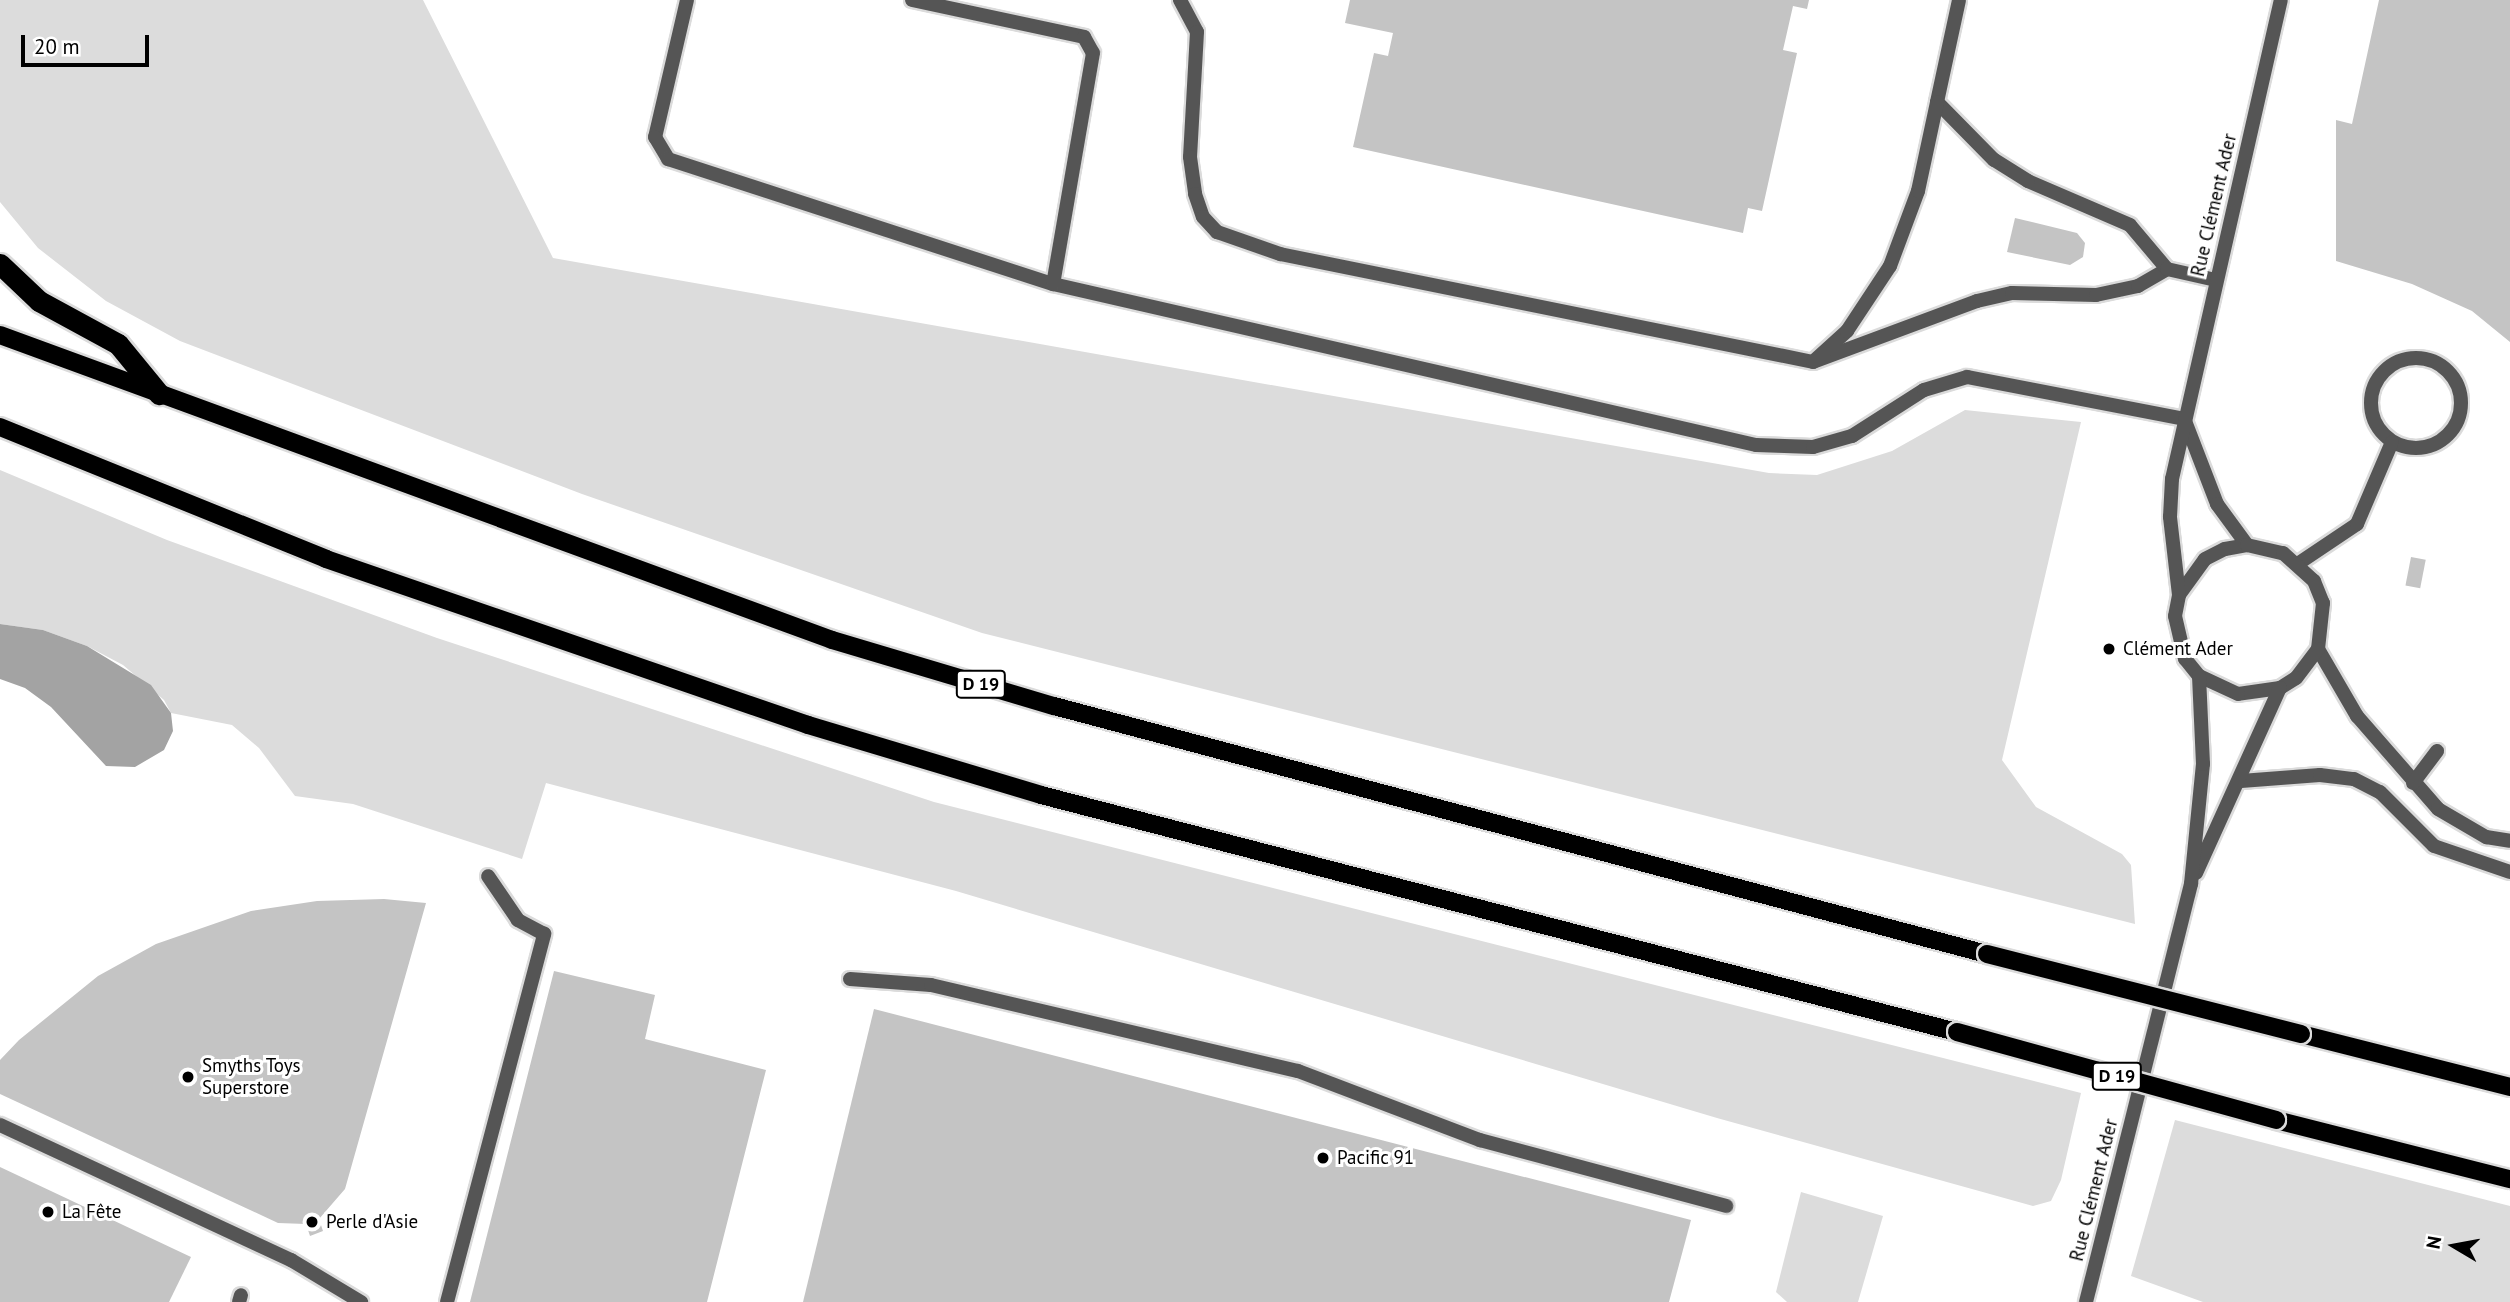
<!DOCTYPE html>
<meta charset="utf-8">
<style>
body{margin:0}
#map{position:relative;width:2510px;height:1302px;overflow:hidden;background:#fff;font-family:"PT Sans",sans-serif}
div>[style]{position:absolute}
.green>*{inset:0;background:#dcdcdc}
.water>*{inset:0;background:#a3a3a3}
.building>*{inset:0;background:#c4c4c4;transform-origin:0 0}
.roads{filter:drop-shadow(2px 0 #dbdbdb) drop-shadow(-2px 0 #dbdbdb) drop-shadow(0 2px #dbdbdb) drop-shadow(0 -2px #dbdbdb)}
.lane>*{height:14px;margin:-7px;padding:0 7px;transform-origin:7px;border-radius:7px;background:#555}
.lane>.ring{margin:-7px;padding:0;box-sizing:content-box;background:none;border:14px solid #555;border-radius:50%}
.street>*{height:14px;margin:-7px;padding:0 7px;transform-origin:7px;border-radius:7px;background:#555}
.primary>*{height:18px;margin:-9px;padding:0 9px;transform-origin:9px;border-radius:9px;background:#000}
.highway>*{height:21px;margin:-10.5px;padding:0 10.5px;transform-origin:10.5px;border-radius:10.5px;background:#000}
.bridges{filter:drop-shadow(2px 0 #dbdbdb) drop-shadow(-2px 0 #dbdbdb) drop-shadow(0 2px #dbdbdb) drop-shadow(0 -2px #dbdbdb)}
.primary-bridge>*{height:18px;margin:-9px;padding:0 9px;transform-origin:9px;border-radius:9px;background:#000}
.dots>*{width:19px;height:19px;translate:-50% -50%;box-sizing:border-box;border:4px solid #fff;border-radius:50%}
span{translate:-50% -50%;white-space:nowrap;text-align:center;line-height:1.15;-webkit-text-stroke:6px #fff;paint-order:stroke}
.shield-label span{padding:2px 5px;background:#fff;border:2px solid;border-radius:5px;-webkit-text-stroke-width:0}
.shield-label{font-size:18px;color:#000;font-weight:700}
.street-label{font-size:19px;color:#000}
.poi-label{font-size:19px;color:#000}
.left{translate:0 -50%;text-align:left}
.north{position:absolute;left:2419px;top:1211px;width:70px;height:70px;-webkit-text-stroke:5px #fff;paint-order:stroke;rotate:280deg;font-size:19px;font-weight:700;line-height:28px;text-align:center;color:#000}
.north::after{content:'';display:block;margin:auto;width:24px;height:32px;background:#000;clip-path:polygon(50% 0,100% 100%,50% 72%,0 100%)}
.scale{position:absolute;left:21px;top:35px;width:128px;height:32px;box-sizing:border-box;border:4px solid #000;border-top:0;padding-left:9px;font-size:21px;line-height:24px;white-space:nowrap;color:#000;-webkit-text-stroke:5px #fff;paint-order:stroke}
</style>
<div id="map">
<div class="green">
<i style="clip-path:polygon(0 0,423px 0,553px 258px,1769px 473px,1817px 475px,1892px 451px,1965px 410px,2081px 422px,2002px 760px,2036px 807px,2122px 854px,2131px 865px,2135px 924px,982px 633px,582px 494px,180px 341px,106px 301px,38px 248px,0 202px)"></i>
<i style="clip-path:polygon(0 470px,167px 540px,437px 638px,934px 802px,2081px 1093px,2061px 1180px,2051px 1201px,2033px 1206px,1717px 1118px,956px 891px,546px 783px,522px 859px,353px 804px,295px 796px,259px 748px,232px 725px,171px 713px,164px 700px,123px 665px,87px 646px,43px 630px,0 624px)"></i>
<i style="clip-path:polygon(2175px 1120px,2510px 1206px,2510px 1302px,2203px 1302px,2131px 1276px)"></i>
<i style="clip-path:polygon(1801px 1192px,1883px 1216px,1858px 1302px,1787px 1302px,1776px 1292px)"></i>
</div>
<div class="water">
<i style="clip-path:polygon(0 624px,43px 630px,87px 646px,151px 685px,171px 713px,173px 731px,164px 750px,135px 767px,106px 766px,51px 707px,25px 688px,0 679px)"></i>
</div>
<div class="building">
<i style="clip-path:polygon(1350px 0,1809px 0,1807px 9px,1793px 6px,1783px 50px,1797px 53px,1762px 211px,1748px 208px,1743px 233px,1353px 147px,1374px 53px,1388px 56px,1393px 33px,1345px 23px)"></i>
<i style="clip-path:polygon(2379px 0,2510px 0,2510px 342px,2472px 311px,2412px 284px,2336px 261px,2336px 120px,2352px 124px)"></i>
<i style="clip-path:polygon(2015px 218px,2077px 233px,2085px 243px,2083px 257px,2070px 265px,2007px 252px)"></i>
<i style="left:2411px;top:557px;width:15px;height:29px;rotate:11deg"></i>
<i style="clip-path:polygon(384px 899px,426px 903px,345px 1189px,319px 1219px,323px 1231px,310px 1236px,306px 1224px,278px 1223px,0 1094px,0 1060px,19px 1040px,98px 976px,156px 944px,251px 911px,317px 901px)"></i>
<i style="clip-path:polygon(554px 971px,655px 995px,645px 1039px,766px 1070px,707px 1302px,470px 1302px)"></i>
<i style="clip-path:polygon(874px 1009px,1691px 1220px,1669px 1302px,803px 1302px)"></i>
<i style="clip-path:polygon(0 1167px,191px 1257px,169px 1302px,0 1302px)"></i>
</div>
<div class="roads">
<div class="lane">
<i style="left:687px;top:0;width:141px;rotate:103.1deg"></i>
<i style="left:655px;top:137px;width:26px;rotate:59deg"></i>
<i style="left:668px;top:159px;width:405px;rotate:18deg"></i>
<i style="left:1053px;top:284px;width:721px;rotate:12.9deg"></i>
<i style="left:1756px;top:445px;width:57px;rotate:2deg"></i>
<i style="left:1813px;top:447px;width:41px;rotate:-15.8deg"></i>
<i style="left:1852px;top:436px;width:85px;rotate:-32.6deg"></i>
<i style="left:1924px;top:390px;width:45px;rotate:-16.8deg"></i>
<i style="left:1967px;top:377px;width:222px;rotate:10.9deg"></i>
<i style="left:912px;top:0;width:176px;rotate:12.1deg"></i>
<i style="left:1084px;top:37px;width:18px;rotate:61deg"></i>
<i style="left:1093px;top:53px;width:234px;rotate:99.8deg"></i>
<i style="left:1180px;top:0;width:36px;rotate:62deg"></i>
<i style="left:1197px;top:32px;width:125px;rotate:93.2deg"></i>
<i style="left:1190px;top:157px;width:37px;rotate:82deg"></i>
<i style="left:1195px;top:194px;width:24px;rotate:71deg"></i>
<i style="left:1203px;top:217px;width:21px;rotate:47deg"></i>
<i style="left:1217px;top:232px;width:67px;rotate:19.2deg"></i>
<i style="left:1280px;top:254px;width:544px;rotate:11.45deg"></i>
<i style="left:1813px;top:362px;width:175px;rotate:-20.4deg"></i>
<i style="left:1977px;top:301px;width:36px;rotate:-13deg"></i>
<i style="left:2012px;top:293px;width:84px;rotate:1.4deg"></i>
<i style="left:2096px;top:295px;width:43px;rotate:-12.1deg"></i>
<i style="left:2138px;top:286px;width:34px;rotate:-30deg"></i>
<i style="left:2167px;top:269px;width:57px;rotate:-130.1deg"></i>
<i style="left:2130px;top:225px;width:111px;rotate:-156.7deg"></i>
<i style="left:2028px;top:181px;width:40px;rotate:-148deg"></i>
<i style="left:1994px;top:160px;width:81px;rotate:-134.5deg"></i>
<i style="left:1937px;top:102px;width:104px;rotate:-77.8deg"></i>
<i style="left:2167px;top:269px;width:50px;rotate:12.7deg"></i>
<i class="ring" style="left:2371px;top:358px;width:76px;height:76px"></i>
<i style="left:1814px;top:361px;width:45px;rotate:-42.3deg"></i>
<i style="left:1847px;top:331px;width:78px;rotate:-56.5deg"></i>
<i style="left:1890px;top:266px;width:80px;rotate:-69.5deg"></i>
<i style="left:1918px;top:191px;width:91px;rotate:-77.9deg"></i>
<i style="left:2299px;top:563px;width:70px;rotate:-33.9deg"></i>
<i style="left:2357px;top:524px;width:89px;rotate:-66.9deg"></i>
<i style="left:2318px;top:649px;width:78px;rotate:59.8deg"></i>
<i style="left:2357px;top:716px;width:123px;rotate:48.9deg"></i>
<i style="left:2438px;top:809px;width:56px;rotate:30.3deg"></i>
<i style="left:2486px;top:837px;width:24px;rotate:9deg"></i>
<i style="left:2241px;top:781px;width:79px;rotate:-4.3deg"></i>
<i style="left:2320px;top:775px;width:34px;rotate:7deg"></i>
<i style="left:2354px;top:779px;width:29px;rotate:27deg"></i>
<i style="left:2380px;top:792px;width:76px;rotate:45deg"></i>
<i style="left:2434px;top:846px;width:80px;rotate:18.9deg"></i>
<i style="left:2413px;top:783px;width:40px;rotate:-53deg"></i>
<i style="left:850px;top:979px;width:81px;rotate:4.2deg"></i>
<i style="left:931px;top:985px;width:377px;rotate:13.2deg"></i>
<i style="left:1298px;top:1071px;width:195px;rotate:20.8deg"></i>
<i style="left:1480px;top:1140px;width:255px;rotate:15deg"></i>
<i style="left:0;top:1125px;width:321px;rotate:24.9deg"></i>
<i style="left:291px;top:1260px;width:82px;rotate:31deg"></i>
<i style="left:239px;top:1302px;width:7px;rotate:-74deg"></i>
<i style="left:447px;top:1302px;width:381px;rotate:-75.2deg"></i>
<i style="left:544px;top:934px;width:30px;rotate:-152deg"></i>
<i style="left:518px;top:920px;width:53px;rotate:-124.3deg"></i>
</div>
<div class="street">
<i style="left:2185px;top:421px;width:89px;rotate:68.9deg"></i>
<i style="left:2217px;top:504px;width:51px;rotate:53.8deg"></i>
<i style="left:2179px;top:595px;width:44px;rotate:-54.2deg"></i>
<i style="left:2205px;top:559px;width:22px;rotate:-27deg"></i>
<i style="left:2225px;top:549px;width:22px;rotate:-10deg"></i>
<i style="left:2247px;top:545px;width:37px;rotate:13deg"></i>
<i style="left:2283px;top:553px;width:42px;rotate:42.1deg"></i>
<i style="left:2314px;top:581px;width:24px;rotate:68deg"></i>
<i style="left:2323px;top:603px;width:46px;rotate:96.2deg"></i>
<i style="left:2318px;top:649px;width:36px;rotate:127deg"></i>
<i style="left:2296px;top:678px;width:19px;rotate:148deg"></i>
<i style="left:2280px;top:688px;width:42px;rotate:171.9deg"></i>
<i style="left:2238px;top:694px;width:43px;rotate:-155.2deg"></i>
<i style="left:2199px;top:676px;width:22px;rotate:-129deg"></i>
<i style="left:2185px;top:659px;width:44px;rotate:-103.1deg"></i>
<i style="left:2175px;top:616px;width:21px;rotate:-79deg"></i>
<i style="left:2179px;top:595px;width:79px;rotate:-96.6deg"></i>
<i style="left:2170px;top:517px;width:38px;rotate:-87deg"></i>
<i style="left:2172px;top:479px;width:491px;rotate:-77.2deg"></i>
<i style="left:2196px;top:873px;width:203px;rotate:-65.6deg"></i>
<i style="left:2086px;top:1302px;width:431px;rotate:-75.9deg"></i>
<i style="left:2191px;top:884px;width:121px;rotate:-84.3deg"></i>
<i style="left:2203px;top:764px;width:88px;rotate:-92.6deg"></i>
</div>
<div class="primary">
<i style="left:0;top:335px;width:886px;rotate:20.13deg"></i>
<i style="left:832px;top:640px;width:232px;rotate:16.6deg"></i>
<i style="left:1054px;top:706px;width:965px;rotate:14.89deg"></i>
<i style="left:0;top:427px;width:352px;rotate:22deg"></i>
<i style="left:326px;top:559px;width:510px;rotate:19deg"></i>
<i style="left:808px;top:725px;width:243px;rotate:16.7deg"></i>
<i style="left:1041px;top:795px;width:946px;rotate:14.51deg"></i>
<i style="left:2301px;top:1034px;width:216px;rotate:14.2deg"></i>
<i style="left:2276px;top:1120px;width:241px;rotate:14.2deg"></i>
</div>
<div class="highway">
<i style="left:0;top:264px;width:54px;rotate:43.5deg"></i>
<i style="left:39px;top:301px;width:90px;rotate:28.6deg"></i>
<i style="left:118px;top:344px;width:65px;rotate:50.6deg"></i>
</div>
</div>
<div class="bridges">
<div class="primary-bridge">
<i style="left:1987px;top:954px;width:324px;rotate:14.3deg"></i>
<i style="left:1957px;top:1032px;width:331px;rotate:15.4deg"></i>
</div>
</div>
<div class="dots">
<i style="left:2109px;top:649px;background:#000"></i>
<i style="left:188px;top:1077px;background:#000"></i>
<i style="left:1323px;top:1158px;background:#000"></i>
<i style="left:48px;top:1212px;background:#000"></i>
<i style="left:312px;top:1222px;background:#000"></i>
</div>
<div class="shield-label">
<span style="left:981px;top:684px">D 19</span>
<span style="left:2117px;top:1076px">D 19</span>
</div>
<div class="street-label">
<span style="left:2214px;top:205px;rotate:-77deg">Rue Clément Ader</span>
<span style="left:2094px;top:1190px;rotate:-76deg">Rue Clément Ader</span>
</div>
<div class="poi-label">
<span class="left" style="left:2123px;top:649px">Clément Ader</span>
<span class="left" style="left:202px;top:1077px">Smyths Toys<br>Superstore</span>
<span class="left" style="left:1337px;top:1158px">Pacific 91</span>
<span class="left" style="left:62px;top:1212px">La Fête</span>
<span class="left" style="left:326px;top:1222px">Perle d'Asie</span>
</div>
<div class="north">N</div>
<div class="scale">20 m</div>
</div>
